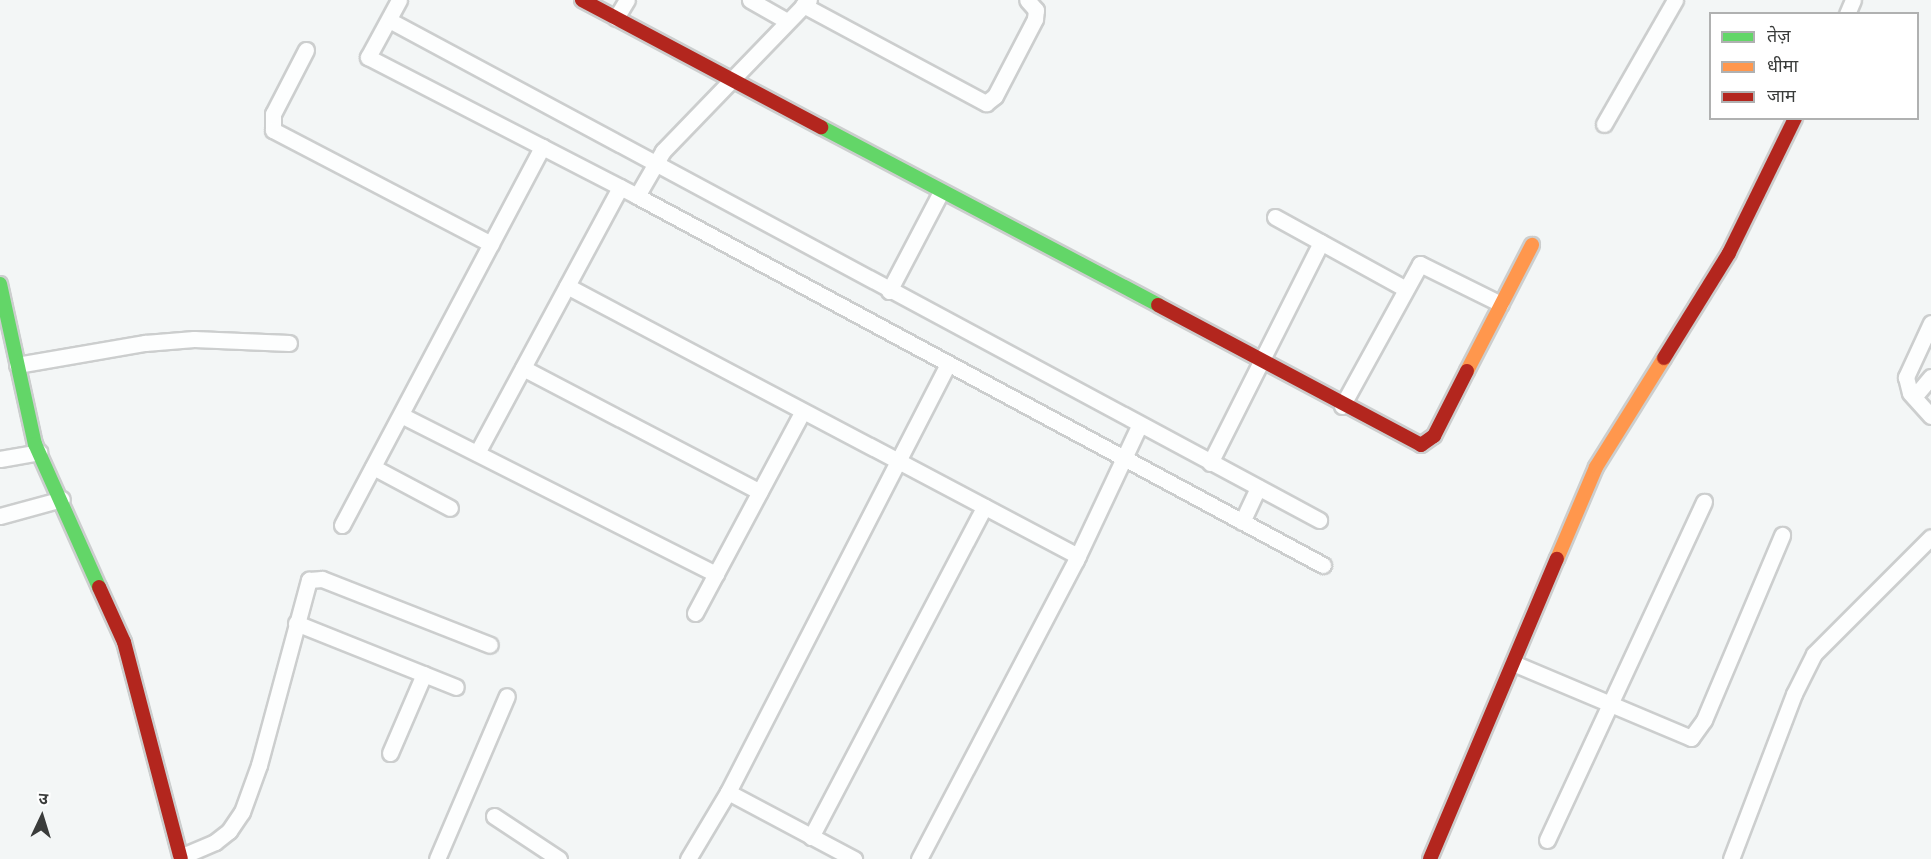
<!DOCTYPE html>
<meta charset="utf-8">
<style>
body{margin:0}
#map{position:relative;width:1931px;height:859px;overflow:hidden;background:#f3f6f6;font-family:"Varela Round","Noto Sans Devanagari",sans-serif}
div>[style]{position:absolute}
.roads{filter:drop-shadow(2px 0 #cccece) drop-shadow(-2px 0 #cccece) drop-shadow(0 2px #cccece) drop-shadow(0 -2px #cccece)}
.street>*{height:15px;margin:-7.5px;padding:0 7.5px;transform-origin:7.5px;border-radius:7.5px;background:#fdfefe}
.fast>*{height:14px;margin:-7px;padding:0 7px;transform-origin:7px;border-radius:7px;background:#63d668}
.slow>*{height:14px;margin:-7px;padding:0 7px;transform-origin:7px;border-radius:7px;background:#ff974d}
.jam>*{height:14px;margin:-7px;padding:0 7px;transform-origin:7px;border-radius:7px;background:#b3261e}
span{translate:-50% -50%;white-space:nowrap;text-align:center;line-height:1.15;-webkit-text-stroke:4.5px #fff;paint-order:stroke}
.legend{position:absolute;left:1709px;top:12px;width:210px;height:108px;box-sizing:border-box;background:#fff;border:2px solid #b0b1b1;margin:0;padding:8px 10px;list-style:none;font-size:18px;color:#3a3c3b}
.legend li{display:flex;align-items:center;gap:12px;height:30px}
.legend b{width:30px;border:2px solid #b0b1b1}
.north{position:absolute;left:12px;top:787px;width:60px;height:60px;-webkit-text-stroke:4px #fff;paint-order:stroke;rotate:4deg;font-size:16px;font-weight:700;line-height:24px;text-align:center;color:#3a3c3b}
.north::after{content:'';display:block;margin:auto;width:21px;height:27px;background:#3a3c3b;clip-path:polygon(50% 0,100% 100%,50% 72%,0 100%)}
</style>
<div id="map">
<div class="roads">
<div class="street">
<i style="left:399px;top:0;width:65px;rotate:118.5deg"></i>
<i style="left:368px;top:57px;width:303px;rotate:27.3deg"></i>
<i style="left:637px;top:196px;width:779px;rotate:28.28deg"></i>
<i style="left:750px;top:0;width:43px;rotate:29.6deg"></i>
<i style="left:803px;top:5px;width:208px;rotate:28.2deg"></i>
<i style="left:986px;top:103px;width:11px;rotate:-38deg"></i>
<i style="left:995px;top:96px;width:87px;rotate:-62.5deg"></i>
<i style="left:1035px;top:19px;width:9px;rotate:-84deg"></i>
<i style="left:1036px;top:10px;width:13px;rotate:-132deg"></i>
<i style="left:1847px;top:14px;width:15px;rotate:-67deg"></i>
<i style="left:616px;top:18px;width:21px;rotate:-59deg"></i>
<i style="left:389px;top:20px;width:1056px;rotate:28.26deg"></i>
<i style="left:306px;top:50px;width:72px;rotate:117.3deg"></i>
<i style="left:273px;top:114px;width:16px;rotate:90deg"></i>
<i style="left:273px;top:130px;width:246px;rotate:27.6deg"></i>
<i style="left:1604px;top:124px;width:143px;rotate:-60.2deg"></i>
<i style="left:637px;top:196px;width:52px;rotate:-60deg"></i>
<i style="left:663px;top:151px;width:210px;rotate:-46deg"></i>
<i style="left:1275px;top:217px;width:147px;rotate:28.8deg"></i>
<i style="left:567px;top:286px;width:578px;rotate:27.85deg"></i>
<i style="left:889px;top:291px;width:112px;rotate:-62.3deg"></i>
<i style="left:1931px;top:323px;width:60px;rotate:114.8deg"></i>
<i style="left:1906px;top:377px;width:16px;rotate:76deg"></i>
<i style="left:1910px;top:393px;width:31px;rotate:48deg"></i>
<i style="left:17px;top:365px;width:130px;rotate:-9.8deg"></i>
<i style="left:145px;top:343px;width:49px;rotate:-4.7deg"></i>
<i style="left:194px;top:339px;width:95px;rotate:2.4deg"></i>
<i style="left:523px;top:368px;width:267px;rotate:27.6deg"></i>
<i style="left:1914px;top:397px;width:26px;rotate:-50deg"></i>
<i style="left:1342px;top:406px;width:162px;rotate:-61.2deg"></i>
<i style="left:1420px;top:264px;width:90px;rotate:26.3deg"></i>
<i style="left:401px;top:415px;width:353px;rotate:26.8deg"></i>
<i style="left:477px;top:453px;width:302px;rotate:-61.7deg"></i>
<i style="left:0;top:459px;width:40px;rotate:-10deg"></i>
<i style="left:1210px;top:463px;width:247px;rotate:-63.3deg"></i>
<i style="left:373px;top:467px;width:87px;rotate:28deg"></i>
<i style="left:0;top:516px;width:64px;rotate:-15.3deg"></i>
<i style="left:1242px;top:522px;width:38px;rotate:-65deg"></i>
<i style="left:342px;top:525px;width:428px;rotate:-62.1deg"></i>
<i style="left:695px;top:613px;width:227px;rotate:-61.9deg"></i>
<i style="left:296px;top:623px;width:172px;rotate:21.8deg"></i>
<i style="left:1513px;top:663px;width:193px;rotate:22.8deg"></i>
<i style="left:1691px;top:738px;width:22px;rotate:-54deg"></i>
<i style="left:1704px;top:720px;width:201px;rotate:-67.1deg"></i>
<i style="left:390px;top:753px;width:86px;rotate:-66.7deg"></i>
<i style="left:728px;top:792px;width:143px;rotate:28deg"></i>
<i style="left:494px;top:816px;width:78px;rotate:33.5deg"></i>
<i style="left:811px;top:837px;width:373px;rotate:-62.3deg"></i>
<i style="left:1547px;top:840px;width:373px;rotate:-65.1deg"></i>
<i style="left:180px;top:857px;width:38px;rotate:-23deg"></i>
<i style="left:215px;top:842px;width:18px;rotate:-38deg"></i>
<i style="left:229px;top:831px;width:23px;rotate:-56deg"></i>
<i style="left:242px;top:812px;width:50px;rotate:-70.1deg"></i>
<i style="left:259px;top:765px;width:192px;rotate:-74.9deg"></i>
<i style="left:309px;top:580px;width:13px;rotate:-4deg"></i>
<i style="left:322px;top:579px;width:180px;rotate:21.4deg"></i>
<i style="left:437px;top:859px;width:177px;rotate:-66.8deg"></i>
<i style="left:688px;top:859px;width:78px;rotate:-59.2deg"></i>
<i style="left:728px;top:792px;width:480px;rotate:-62.8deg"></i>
<i style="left:919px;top:859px;width:338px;rotate:-62.3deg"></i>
<i style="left:1076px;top:560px;width:148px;rotate:-64.8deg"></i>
<i style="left:1731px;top:859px;width:177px;rotate:-69.1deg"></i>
<i style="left:1794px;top:694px;width:45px;rotate:-63.4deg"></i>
<i style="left:1814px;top:654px;width:165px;rotate:-45deg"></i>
</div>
<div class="fast">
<i style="left:821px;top:127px;width:381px;rotate:27.8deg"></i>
<i style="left:0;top:284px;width:164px;rotate:77.7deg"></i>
<i style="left:35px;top:444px;width:157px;rotate:65.9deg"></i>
</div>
<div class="slow">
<i style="left:1467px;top:371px;width:142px;rotate:-62.7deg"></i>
<i style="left:1557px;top:559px;width:100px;rotate:-67deg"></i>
<i style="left:1596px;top:467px;width:128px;rotate:-58deg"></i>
</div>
<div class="jam">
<i style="left:582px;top:0;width:271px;rotate:28deg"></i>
<i style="left:1158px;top:305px;width:298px;rotate:28deg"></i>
<i style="left:1421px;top:445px;width:16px;rotate:-35deg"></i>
<i style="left:1434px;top:436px;width:73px;rotate:-63.1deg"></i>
<i style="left:1664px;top:358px;width:123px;rotate:-58.2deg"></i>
<i style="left:1729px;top:253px;width:150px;rotate:-63.9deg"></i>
<i style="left:99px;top:587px;width:60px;rotate:65.6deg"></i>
<i style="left:124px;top:642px;width:224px;rotate:75.3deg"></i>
<i style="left:1430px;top:859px;width:326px;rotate:-67.1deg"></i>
</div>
</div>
<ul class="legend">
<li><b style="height:8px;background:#63d668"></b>तेज़</li>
<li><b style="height:8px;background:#ff974d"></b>धीमा</li>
<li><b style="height:8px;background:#b3261e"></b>जाम</li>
</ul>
<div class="north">उ</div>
</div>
